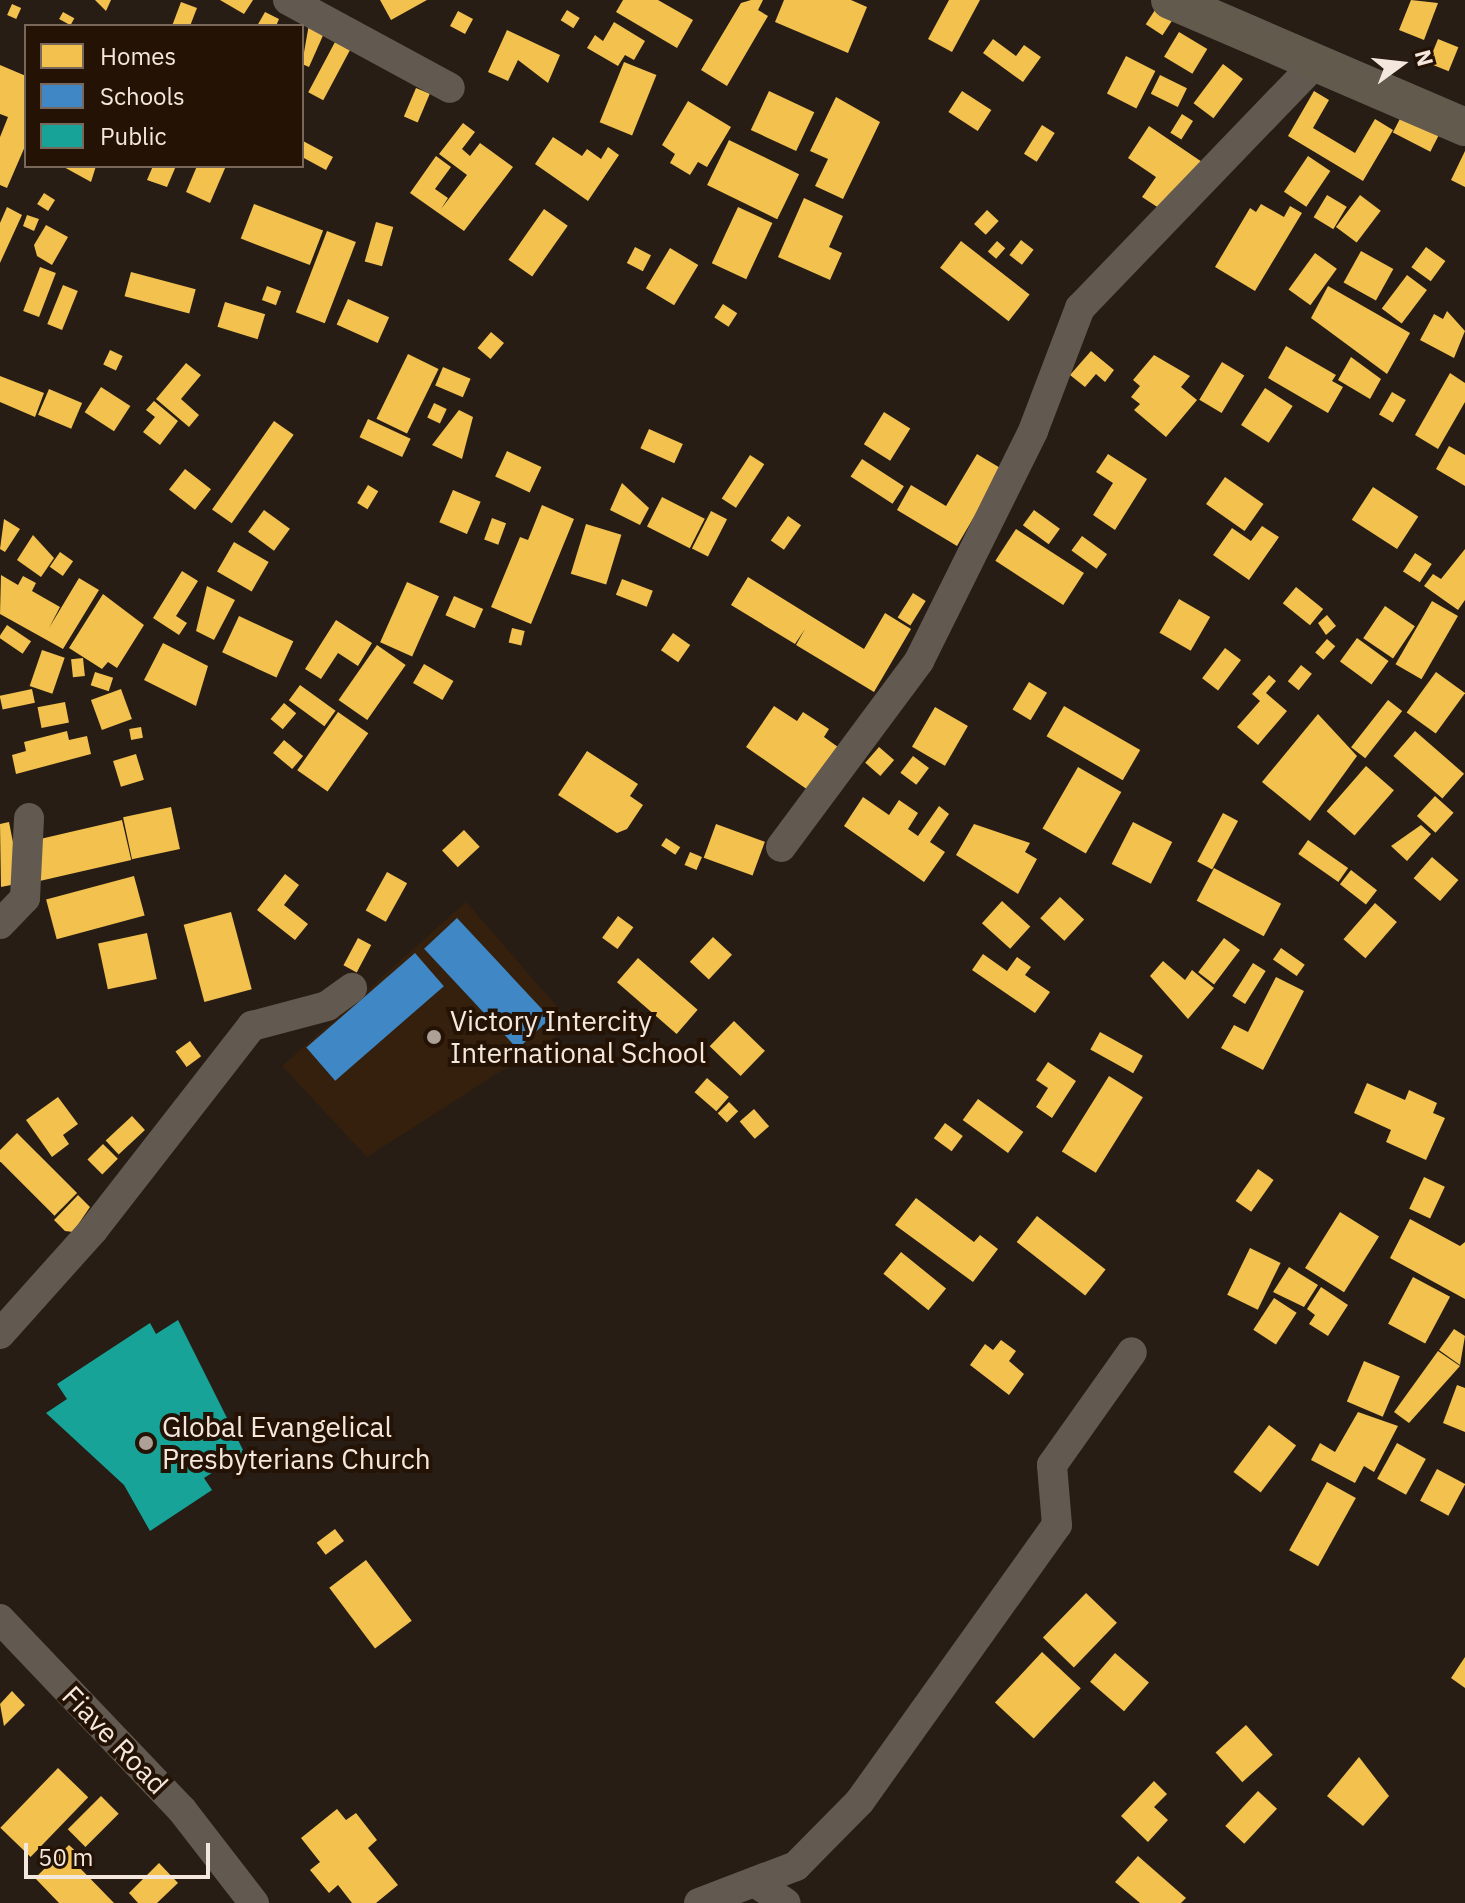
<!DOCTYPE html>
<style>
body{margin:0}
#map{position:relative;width:1465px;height:1903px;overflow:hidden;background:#271d15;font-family:"IBM Plex Sans",sans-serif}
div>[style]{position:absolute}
.built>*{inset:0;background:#35200d}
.homes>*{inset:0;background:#f2c14e;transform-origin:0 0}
.schools>*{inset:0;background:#3f88c5;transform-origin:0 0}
.public>*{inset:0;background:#17a398}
.minor>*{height:30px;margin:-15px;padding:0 15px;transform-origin:15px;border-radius:15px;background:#625a50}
.major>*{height:38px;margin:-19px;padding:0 19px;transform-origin:19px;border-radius:19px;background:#635a4e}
.dots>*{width:22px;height:22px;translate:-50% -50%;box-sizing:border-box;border:4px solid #241305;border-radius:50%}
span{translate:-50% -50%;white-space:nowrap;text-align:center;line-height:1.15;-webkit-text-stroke:8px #241305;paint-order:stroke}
.poi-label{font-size:28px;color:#f4e7dd}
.left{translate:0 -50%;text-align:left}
.street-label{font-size:28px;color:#f4e7dd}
.legend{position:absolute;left:24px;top:24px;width:280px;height:144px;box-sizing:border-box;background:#241305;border:2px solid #77685b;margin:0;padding:10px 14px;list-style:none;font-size:24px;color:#f4e7dd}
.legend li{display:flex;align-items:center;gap:16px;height:40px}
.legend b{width:40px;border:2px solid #77685b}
.north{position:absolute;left:1361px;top:24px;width:80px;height:80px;-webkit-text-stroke:6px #241305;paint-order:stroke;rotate:75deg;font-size:22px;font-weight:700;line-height:32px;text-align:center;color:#f4e7dd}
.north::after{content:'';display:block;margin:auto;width:28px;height:36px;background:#f4e7dd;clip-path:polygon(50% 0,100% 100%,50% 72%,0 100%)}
.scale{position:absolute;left:24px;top:1843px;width:186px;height:36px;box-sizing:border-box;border:4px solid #f4e7dd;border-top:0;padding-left:10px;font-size:24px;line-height:28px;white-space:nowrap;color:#f4e7dd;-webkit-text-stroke:6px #241305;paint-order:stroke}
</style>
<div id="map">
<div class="built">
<i style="clip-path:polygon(466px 902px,573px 1025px,367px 1157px,282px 1066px)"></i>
</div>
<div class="homes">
<i style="clip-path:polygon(95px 0,111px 0,106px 11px)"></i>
<i style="clip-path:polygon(220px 0,253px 0,244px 14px)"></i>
<i style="clip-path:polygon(380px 0,427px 0,391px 20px)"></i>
<i style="clip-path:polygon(623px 0,658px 0,693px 20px,677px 48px,616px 12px)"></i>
<i style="clip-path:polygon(751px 0,763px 0,758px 10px,768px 16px,727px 86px,701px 70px,741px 3px)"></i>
<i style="clip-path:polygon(784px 0,851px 0,867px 7px,848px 53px,775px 22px)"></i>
<i style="clip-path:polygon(949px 0,980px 0,952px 52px,928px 39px)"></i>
<i style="clip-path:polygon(1411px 0,1438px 3px,1424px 40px,1399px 30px)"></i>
<i style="clip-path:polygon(181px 2px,197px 8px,190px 26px,172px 26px)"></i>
<i style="left:12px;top:4px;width:10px;height:12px;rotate:24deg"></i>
<i style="left:567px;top:10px;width:15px;height:12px;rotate:32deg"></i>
<i style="left:1155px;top:10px;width:20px;height:17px;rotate:33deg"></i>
<i style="left:458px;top:11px;width:17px;height:17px;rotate:28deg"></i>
<i style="left:63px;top:12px;width:13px;height:8px;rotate:29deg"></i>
<i style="clip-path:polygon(265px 12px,279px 19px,276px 26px,257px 26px)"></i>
<i style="clip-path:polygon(614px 22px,645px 41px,634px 60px,625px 55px,618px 66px,587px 48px,595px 35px,603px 41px)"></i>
<i style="clip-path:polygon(309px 24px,325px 31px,309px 67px,302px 64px)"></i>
<i style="clip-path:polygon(507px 30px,560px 55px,548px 83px,518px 60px,508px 81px,488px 72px)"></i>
<i style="left:1179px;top:32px;width:33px;height:29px;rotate:31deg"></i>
<i style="clip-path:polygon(993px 39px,1016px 56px,1024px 45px,1041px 57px,1023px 82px,983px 53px)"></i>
<i style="left:1438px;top:39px;width:22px;height:26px;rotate:22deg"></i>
<i style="left:335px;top:42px;width:17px;height:57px;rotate:28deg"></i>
<i style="left:1126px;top:56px;width:33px;height:42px;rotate:27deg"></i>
<i style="left:624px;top:62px;width:35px;height:65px;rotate:22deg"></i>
<i style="left:1223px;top:64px;width:25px;height:49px;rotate:37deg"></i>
<i style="clip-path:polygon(0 65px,26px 76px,26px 144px,7px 188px,0 185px,0 137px,8px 117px,0 114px)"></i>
<i style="left:1160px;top:75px;width:30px;height:21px;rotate:26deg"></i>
<i style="left:416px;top:88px;width:15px;height:31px;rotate:23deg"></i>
<i style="left:769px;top:91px;width:50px;height:43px;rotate:25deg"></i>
<i style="left:962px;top:91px;width:35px;height:25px;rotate:33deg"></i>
<i style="clip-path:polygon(1314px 91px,1329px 100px,1313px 128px,1355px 153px,1375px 119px,1393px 130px,1363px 181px,1288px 136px)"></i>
<i style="clip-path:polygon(836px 97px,880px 122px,843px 199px,815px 186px,828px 159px,810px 151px)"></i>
<i style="clip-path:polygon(688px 101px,731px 127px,707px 167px,698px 162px,690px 175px,670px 163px,675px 154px,662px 145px)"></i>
<i style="left:1407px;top:105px;width:42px;height:31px;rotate:27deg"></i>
<i style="left:1182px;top:114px;width:13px;height:22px;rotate:32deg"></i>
<i style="clip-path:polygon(463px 123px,475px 132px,462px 149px,470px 156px,480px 143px,513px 167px,464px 231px,410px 193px,436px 156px,451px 167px,435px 189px,448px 198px,441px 209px,467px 175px,439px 154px)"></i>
<i style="left:1042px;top:125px;width:15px;height:34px;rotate:32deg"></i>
<i style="clip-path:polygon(1149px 126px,1205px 164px,1171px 216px,1142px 197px,1156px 177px,1128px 158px)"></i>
<i style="clip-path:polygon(553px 137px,582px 156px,587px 149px,601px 159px,608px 147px,619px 155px,588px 201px,535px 164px)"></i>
<i style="left:729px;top:140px;width:78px;height:50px;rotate:26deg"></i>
<i style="clip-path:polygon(303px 141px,333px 157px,326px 170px,302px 157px)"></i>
<i style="clip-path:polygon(1465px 151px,1465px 187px,1451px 180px)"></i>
<i style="left:1308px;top:156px;width:27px;height:43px;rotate:34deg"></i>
<i style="clip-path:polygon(62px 166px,96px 166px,91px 182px)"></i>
<i style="clip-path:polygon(153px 166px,176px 166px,167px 187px,147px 180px)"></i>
<i style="clip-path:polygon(197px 166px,226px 166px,210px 203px,186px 192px)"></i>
<i style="left:44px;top:193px;width:13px;height:13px;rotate:32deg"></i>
<i style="left:1327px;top:195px;width:23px;height:26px;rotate:31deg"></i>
<i style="left:1360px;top:195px;width:26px;height:40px;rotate:37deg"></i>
<i style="clip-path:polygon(804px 198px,843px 216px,829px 247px,842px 253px,830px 280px,778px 257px)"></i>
<i style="left:254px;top:204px;width:74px;height:37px;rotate:21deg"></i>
<i style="clip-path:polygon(1261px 204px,1284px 217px,1290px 206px,1302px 213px,1255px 291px,1215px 267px,1250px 208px,1256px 212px)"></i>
<i style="clip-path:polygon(7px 207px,22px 215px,0 263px,0 223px)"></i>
<i style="left:738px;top:207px;width:38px;height:62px;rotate:25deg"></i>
<i style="left:544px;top:209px;width:29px;height:62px;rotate:35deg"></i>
<i style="left:987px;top:210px;width:16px;height:19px;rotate:43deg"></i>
<i style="clip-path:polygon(27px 215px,39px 219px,34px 231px,23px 226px)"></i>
<i style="left:376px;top:222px;width:18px;height:41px;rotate:16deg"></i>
<i style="clip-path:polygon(46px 225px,68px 237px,52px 265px,37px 256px,34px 245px)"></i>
<i style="left:327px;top:231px;width:31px;height:87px;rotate:21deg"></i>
<i style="left:1021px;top:240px;width:16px;height:19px;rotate:38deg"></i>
<i style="left:961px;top:241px;width:87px;height:34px;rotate:38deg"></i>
<i style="left:997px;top:241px;width:11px;height:14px;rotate:41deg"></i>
<i style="left:635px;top:247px;width:18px;height:18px;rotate:27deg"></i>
<i style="left:1426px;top:247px;width:24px;height:25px;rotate:36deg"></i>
<i style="left:670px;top:248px;width:33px;height:47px;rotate:31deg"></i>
<i style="left:1361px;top:251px;width:37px;height:36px;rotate:29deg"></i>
<i style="left:1315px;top:253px;width:27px;height:45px;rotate:36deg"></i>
<i style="left:40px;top:267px;width:17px;height:47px;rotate:21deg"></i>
<i style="left:131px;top:272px;width:67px;height:25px;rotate:15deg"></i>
<i style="left:1407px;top:275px;width:25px;height:42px;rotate:37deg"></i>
<i style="left:63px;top:285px;width:16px;height:42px;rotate:22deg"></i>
<i style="left:267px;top:286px;width:15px;height:15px;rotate:20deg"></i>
<i style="clip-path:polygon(1328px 286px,1410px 333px,1387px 374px,1311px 318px)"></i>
<i style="left:348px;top:299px;width:45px;height:28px;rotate:24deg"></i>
<i style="left:225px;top:302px;width:42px;height:26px;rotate:17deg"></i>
<i style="left:723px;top:304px;width:17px;height:16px;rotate:33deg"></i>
<i style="clip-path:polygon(1447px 311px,1465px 331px,1454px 358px,1420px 340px,1434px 314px,1443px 319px)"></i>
<i style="left:491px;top:332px;width:17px;height:21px;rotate:40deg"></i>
<i style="clip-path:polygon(1286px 346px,1336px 375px,1332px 381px,1343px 387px,1328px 413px,1268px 378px)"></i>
<i style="left:110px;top:350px;width:14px;height:16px;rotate:25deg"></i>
<i style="clip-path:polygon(1091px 351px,1114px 370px,1105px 382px,1096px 374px,1085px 387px,1070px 375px)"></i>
<i style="left:408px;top:354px;width:34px;height:72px;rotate:26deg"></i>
<i style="clip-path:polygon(1154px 355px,1190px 376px,1181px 387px,1197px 400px,1166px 437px,1134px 410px,1140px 404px,1131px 397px,1140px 386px,1133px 380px)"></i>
<i style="clip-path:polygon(1351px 357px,1381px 379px,1370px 399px,1338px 380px)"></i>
<i style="left:1222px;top:362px;width:26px;height:44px;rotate:31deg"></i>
<i style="clip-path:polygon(186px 363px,201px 375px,181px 399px,199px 415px,189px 427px,156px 399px)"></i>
<i style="left:443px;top:367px;width:30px;height:20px;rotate:23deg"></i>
<i style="clip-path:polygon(1450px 373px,1465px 383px,1465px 402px,1438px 449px,1415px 435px)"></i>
<i style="clip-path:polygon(0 376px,44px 393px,35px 417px,0 402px)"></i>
<i style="left:101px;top:387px;width:35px;height:30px;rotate:33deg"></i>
<i style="left:1265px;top:388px;width:33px;height:44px;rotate:33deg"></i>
<i style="left:49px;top:389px;width:36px;height:28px;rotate:23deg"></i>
<i style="left:1392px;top:392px;width:16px;height:26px;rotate:30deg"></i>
<i style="clip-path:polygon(154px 401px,178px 421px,160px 445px,143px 432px,155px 417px,146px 410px)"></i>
<i style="left:434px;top:403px;width:14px;height:16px;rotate:25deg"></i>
<i style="clip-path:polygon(459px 410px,473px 417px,462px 459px,432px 445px)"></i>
<i style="left:884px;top:412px;width:31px;height:38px;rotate:32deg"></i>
<i style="left:368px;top:419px;width:47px;height:20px;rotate:25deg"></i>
<i style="left:274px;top:421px;width:24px;height:108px;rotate:35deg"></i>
<i style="left:649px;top:429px;width:37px;height:21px;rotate:24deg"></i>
<i style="clip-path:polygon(1449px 446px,1465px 455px,1465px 486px,1436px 469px)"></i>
<i style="left:507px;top:451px;width:38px;height:28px;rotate:25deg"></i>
<i style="clip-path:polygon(977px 454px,1002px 469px,957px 546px,897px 510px,911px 485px,946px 506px)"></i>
<i style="clip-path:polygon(1108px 454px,1147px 479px,1115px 530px,1093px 515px,1113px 483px,1096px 472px)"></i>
<i style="left:750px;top:455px;width:17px;height:52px;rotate:33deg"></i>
<i style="left:862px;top:459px;width:50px;height:21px;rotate:33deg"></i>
<i style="left:185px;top:469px;width:33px;height:26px;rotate:38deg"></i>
<i style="left:1225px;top:477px;width:47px;height:33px;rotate:35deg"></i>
<i style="clip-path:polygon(622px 483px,649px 508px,640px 525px,610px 510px)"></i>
<i style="left:368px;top:485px;width:12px;height:21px;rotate:31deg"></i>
<i style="left:1373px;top:487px;width:54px;height:39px;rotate:33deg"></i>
<i style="left:453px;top:490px;width:30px;height:35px;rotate:23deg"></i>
<i style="left:662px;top:497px;width:48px;height:33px;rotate:27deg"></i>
<i style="clip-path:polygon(542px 505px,574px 519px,531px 624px,491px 607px,520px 537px,528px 540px)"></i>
<i style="left:264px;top:510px;width:32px;height:27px;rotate:36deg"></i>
<i style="left:1034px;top:510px;width:32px;height:19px;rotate:36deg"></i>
<i style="left:711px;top:511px;width:18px;height:42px;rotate:27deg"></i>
<i style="left:788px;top:516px;width:16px;height:30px;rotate:35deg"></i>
<i style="left:492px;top:518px;width:15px;height:23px;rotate:20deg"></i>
<i style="clip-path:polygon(4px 519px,20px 529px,5px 552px,0 549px)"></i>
<i style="left:586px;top:524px;width:37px;height:52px;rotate:17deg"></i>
<i style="clip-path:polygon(1262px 526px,1279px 537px,1249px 580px,1213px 555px,1232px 528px,1251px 541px)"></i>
<i style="left:1016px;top:529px;width:81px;height:38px;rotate:33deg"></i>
<i style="clip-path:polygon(33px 535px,54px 558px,41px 577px,17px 560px)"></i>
<i style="left:1082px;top:536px;width:31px;height:18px;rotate:36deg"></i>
<i style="left:234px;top:542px;width:40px;height:34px;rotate:30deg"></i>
<i style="clip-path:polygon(1465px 549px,1465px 600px,1458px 610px,1424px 586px,1433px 574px,1441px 579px)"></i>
<i style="left:60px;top:552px;width:16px;height:18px;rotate:35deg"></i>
<i style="left:1415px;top:553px;width:20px;height:22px;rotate:33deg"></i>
<i style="clip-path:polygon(182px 571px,198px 581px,176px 616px,187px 623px,179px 635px,153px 618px)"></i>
<i style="clip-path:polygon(1px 575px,18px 585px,23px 576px,36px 583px,32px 591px,60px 607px,49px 628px,79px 578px,99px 590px,63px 649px,0 614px)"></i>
<i style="clip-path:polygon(748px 577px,864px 649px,885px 613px,911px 629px,874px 692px,796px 645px,805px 629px,795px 644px,731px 605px)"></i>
<i style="left:622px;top:579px;width:33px;height:17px;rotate:21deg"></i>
<i style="left:407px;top:582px;width:35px;height:66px;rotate:24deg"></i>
<i style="clip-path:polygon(207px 586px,235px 600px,214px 640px,196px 631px)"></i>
<i style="left:1296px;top:587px;width:35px;height:21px;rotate:39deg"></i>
<i style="left:913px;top:593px;width:15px;height:29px;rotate:32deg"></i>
<i style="clip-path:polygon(103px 594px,144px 625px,117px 668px,108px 662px,102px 669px,69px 648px)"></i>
<i style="left:454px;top:596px;width:32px;height:21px;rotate:24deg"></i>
<i style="left:1179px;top:599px;width:36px;height:39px;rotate:30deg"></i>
<i style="left:1432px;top:601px;width:30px;height:73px;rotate:30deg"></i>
<i style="left:1385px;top:606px;width:36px;height:39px;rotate:34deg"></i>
<i style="clip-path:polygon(1327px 615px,1336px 626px,1326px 635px,1318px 623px)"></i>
<i style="left:239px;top:616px;width:60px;height:40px;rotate:25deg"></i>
<i style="clip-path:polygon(336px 620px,372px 643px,358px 666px,338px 653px,321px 679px,305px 669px)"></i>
<i style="left:7px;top:625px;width:29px;height:15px;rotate:34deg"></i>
<i style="left:512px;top:628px;width:13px;height:15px;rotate:13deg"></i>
<i style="left:673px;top:633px;width:21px;height:21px;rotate:35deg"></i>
<i style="left:1357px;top:638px;width:39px;height:29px;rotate:36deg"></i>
<i style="left:1327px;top:639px;width:11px;height:18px;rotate:41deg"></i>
<i style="clip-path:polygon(163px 643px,208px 666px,196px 706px,144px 680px)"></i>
<i style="left:377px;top:645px;width:35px;height:67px;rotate:35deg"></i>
<i style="left:1225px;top:648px;width:20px;height:38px;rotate:37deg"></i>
<i style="left:42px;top:650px;width:24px;height:38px;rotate:19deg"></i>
<i style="left:83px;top:658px;width:18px;height:12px;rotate:84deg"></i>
<i style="left:424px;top:664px;width:34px;height:22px;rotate:30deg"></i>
<i style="left:1301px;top:665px;width:14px;height:21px;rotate:39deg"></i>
<i style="left:95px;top:672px;width:19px;height:14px;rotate:18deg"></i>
<i style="left:1436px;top:672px;width:36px;height:50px;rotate:36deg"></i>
<i style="clip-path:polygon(1269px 675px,1276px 681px,1266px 693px,1287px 711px,1258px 745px,1237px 727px,1260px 701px,1252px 694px)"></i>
<i style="left:1029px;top:682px;width:21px;height:32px;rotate:31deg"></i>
<i style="left:300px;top:685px;width:44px;height:19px;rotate:36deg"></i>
<i style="left:32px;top:689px;width:14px;height:33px;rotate:78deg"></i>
<i style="left:121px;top:689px;width:32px;height:32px;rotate:70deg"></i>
<i style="left:1388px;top:700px;width:18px;height:60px;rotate:38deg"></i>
<i style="left:65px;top:702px;width:21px;height:28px;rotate:79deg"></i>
<i style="left:284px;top:703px;width:16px;height:21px;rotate:40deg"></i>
<i style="clip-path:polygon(774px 706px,797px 721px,803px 712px,829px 729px,824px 737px,838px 747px,808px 790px,746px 747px)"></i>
<i style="left:1064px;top:706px;width:88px;height:35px;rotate:30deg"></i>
<i style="left:935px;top:707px;width:38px;height:46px;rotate:30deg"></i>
<i style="left:338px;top:712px;width:37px;height:71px;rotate:35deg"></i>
<i style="clip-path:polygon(1318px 714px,1357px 756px,1310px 821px,1262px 782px)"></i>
<i style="left:141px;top:727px;width:11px;height:12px;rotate:80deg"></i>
<i style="clip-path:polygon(67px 731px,69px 740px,87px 736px,91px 754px,16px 774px,12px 755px,26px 751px,24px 742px)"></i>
<i style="left:1415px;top:731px;width:65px;height:33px;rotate:41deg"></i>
<i style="left:284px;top:740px;width:25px;height:17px;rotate:40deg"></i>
<i style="left:879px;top:747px;width:20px;height:21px;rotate:41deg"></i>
<i style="clip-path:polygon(587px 751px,638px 784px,630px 796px,643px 805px,627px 829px,617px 833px,558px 795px)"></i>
<i style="left:136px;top:754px;width:27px;height:24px;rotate:73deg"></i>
<i style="left:913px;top:756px;width:20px;height:21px;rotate:37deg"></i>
<i style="left:1366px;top:766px;width:37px;height:60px;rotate:41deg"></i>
<i style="left:1078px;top:767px;width:50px;height:71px;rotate:30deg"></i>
<i style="left:1435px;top:796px;width:25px;height:27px;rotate:42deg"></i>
<i style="clip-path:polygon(863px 797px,889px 815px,899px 800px,918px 813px,908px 829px,918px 836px,939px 806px,949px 814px,930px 842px,945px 852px,924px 882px,844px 826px)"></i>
<i style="left:171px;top:807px;width:43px;height:49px;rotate:78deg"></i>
<i style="left:1223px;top:813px;width:17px;height:55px;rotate:28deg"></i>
<i style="left:122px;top:820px;width:41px;height:94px;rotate:77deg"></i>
<i style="clip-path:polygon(9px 822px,21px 883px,1px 887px,0 824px)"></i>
<i style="left:1133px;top:822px;width:44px;height:47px;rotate:27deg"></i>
<i style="left:716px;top:824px;width:52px;height:36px;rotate:20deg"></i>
<i style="clip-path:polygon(974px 824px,1030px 843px,1025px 852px,1037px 859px,1018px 894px,956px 855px)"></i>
<i style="clip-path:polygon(1421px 825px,1431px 834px,1407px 861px,1391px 846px)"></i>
<i style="left:464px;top:830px;width:23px;height:30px;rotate:47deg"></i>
<i style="left:666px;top:838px;width:17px;height:9px;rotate:33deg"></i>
<i style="left:1308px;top:840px;width:49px;height:17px;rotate:35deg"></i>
<i style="left:690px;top:852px;width:13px;height:14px;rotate:23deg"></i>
<i style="left:1432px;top:857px;width:35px;height:28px;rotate:41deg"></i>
<i style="left:1214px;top:868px;width:76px;height:37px;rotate:28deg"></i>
<i style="left:1351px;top:870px;width:33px;height:18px;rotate:38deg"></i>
<i style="left:387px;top:872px;width:23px;height:44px;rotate:29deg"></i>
<i style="clip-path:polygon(285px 874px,299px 885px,284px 905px,308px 924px,295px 940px,257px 910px)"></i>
<i style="left:134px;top:876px;width:41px;height:91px;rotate:75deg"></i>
<i style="left:1060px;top:897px;width:33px;height:29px;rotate:43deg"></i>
<i style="left:1002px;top:901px;width:38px;height:30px;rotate:42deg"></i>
<i style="left:1375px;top:903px;width:29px;height:48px;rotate:41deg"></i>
<i style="left:231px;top:912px;width:80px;height:49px;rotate:75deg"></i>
<i style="left:618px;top:916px;width:19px;height:27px;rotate:36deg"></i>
<i style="left:147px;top:933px;width:47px;height:50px;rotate:78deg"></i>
<i style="left:713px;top:937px;width:26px;height:34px;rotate:43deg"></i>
<i style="left:358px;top:938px;width:15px;height:31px;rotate:28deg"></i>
<i style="left:1224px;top:938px;width:20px;height:43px;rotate:37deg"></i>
<i style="left:1281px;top:948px;width:29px;height:14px;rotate:35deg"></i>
<i style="clip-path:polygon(983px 954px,1007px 971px,1017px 957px,1031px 967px,1025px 975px,1050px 992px,1035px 1013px,972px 970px)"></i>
<i style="left:638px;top:958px;width:79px;height:32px;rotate:41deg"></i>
<i style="clip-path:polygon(1163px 961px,1185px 980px,1192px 970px,1214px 988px,1188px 1019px,1150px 976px)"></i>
<i style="left:1253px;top:963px;width:15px;height:39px;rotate:32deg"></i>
<i style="clip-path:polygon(1276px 977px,1304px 991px,1263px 1070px,1221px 1048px,1234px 1025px,1248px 1032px)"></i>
<i style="left:734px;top:1021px;width:43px;height:35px;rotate:44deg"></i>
<i style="left:1100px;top:1032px;width:49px;height:20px;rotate:29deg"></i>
<i style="left:190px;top:1041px;width:19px;height:18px;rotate:54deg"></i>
<i style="clip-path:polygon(1048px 1062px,1076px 1081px,1052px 1118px,1036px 1107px,1048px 1088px,1036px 1080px)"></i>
<i style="left:1109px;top:1076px;width:40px;height:89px;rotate:32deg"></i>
<i style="left:707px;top:1078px;width:29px;height:19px;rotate:41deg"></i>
<i style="clip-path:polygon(1367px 1083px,1405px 1100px,1409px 1090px,1437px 1103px,1433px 1113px,1445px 1118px,1426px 1160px,1386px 1142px,1391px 1130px,1354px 1113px)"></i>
<i style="clip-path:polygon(58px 1097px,78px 1124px,63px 1135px,69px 1144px,52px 1157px,26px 1120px)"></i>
<i style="left:978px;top:1099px;width:56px;height:26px;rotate:36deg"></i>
<i style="left:729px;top:1102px;width:13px;height:16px;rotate:45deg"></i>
<i style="left:754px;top:1109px;width:23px;height:19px;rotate:49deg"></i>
<i style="left:132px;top:1116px;width:19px;height:36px;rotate:47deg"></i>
<i style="left:945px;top:1123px;width:22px;height:19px;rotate:36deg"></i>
<i style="left:17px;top:1133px;width:85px;height:32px;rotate:45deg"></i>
<i style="left:103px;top:1144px;width:21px;height:22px;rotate:45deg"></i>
<i style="left:1258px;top:1169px;width:19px;height:39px;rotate:35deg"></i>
<i style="left:1424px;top:1177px;width:23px;height:35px;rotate:25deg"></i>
<i style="clip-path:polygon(78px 1195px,90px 1207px,73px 1232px,65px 1231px,54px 1220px)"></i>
<i style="clip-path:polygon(916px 1198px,974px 1242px,980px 1235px,998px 1249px,973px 1282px,895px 1225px)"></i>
<i style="left:1340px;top:1212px;width:46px;height:66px;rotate:32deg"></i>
<i style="left:1037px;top:1216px;width:87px;height:33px;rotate:38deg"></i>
<i style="clip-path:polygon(1410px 1219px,1460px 1246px,1465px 1242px,1465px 1299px,1390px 1258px)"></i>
<i style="left:1250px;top:1248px;width:34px;height:52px;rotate:26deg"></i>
<i style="left:901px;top:1252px;width:58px;height:28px;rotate:39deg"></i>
<i style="clip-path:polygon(1289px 1267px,1318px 1285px,1304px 1307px,1273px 1292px)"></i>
<i style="left:1413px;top:1277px;width:42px;height:53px;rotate:28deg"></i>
<i style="clip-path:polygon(1321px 1287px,1348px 1305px,1328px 1336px,1309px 1324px,1315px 1315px,1307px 1309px)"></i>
<i style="left:1274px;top:1298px;width:27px;height:38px;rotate:33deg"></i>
<i style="clip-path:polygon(1454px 1329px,1465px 1336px,1460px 1365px,1439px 1350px)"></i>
<i style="clip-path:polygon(1001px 1340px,1016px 1351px,1009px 1361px,1024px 1374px,1009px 1395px,970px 1365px,985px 1344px,993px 1350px)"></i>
<i style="clip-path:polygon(1438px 1351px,1460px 1366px,1409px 1423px,1394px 1412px)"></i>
<i style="left:1364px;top:1361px;width:39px;height:44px;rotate:23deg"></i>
<i style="clip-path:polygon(1457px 1385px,1465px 1388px,1465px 1432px,1443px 1423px)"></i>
<i style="clip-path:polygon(1358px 1412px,1398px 1426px,1374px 1472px,1364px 1466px,1355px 1483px,1311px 1460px,1320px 1443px,1335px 1452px)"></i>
<i style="left:1269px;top:1425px;width:34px;height:59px;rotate:37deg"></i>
<i style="left:1397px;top:1443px;width:33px;height:41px;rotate:29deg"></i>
<i style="left:1437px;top:1469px;width:32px;height:36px;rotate:28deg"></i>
<i style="left:1327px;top:1482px;width:33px;height:78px;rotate:29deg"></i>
<i style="left:335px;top:1529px;width:15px;height:23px;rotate:53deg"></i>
<i style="left:366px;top:1560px;width:76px;height:46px;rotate:53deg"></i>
<i style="left:1086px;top:1593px;width:43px;height:62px;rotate:44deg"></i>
<i style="left:1042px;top:1652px;width:53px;height:69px;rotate:43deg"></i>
<i style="left:1115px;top:1653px;width:45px;height:38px;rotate:41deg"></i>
<i style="clip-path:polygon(1465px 1657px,1465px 1688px,1451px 1678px)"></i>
<i style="clip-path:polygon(12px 1691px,25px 1705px,4px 1726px,0 1704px)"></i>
<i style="left:1246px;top:1725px;width:40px;height:41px;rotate:48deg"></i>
<i style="clip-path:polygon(1359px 1757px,1389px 1796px,1363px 1826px,1327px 1796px)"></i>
<i style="left:58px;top:1768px;width:42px;height:83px;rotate:44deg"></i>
<i style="clip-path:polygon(1154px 1781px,1167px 1794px,1154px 1807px,1168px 1820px,1148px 1842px,1121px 1816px)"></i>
<i style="left:1258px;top:1791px;width:26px;height:48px;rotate:43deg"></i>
<i style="left:101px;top:1796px;width:25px;height:47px;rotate:45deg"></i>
<i style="clip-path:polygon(337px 1809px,346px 1820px,356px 1813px,377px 1840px,368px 1848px,398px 1885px,376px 1903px,352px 1903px,338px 1885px,329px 1893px,310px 1870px,320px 1862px,301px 1838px)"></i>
<i style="clip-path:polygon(69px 1845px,84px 1859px,77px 1865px,114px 1903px,59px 1903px,35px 1878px)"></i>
<i style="clip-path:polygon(1138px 1856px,1186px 1898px,1181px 1903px,1140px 1903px,1115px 1882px)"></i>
<i style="clip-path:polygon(159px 1863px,178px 1883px,157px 1903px,138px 1903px,129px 1893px)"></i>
</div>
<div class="schools">
<i style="left:457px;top:918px;width:137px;height:45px;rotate:47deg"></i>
<i style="left:415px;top:953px;width:44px;height:144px;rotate:49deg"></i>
</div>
<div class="public">
<i style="clip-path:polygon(178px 1320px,244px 1452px,204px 1478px,212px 1490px,150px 1531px,124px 1485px,46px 1413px,67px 1399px,57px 1384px,150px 1323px,156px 1334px)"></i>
</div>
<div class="minor">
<i style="left:288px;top:0;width:184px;rotate:28.5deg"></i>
<i style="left:781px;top:847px;width:232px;rotate:-53.4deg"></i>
<i style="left:919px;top:661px;width:257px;rotate:-63.6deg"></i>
<i style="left:1033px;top:431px;width:132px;rotate:-69.1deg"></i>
<i style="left:1080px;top:308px;width:342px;rotate:-46.1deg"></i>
<i style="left:0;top:924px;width:36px;rotate:-46deg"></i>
<i style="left:25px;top:898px;width:80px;rotate:-87.1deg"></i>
<i style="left:0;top:1334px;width:140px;rotate:-48.2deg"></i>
<i style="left:93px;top:1230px;width:259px;rotate:-52.1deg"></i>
<i style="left:252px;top:1026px;width:78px;rotate:-14.9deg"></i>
<i style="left:327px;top:1006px;width:31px;rotate:-36deg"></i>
<i style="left:0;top:1619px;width:264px;rotate:46.4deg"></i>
<i style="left:182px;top:1810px;width:118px;rotate:52.3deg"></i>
<i style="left:759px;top:1885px;width:32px;rotate:34deg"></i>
<i style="left:699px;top:1903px;width:104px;rotate:-20.9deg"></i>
<i style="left:796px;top:1866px;width:91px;rotate:-45.4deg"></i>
<i style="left:860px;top:1801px;width:339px;rotate:-54.5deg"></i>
<i style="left:1057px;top:1525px;width:60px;rotate:-94.8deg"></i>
<i style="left:1052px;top:1465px;width:138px;rotate:-54.7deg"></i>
</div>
<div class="major">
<i style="left:1170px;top:0;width:321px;rotate:23.3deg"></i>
</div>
<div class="dots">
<i style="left:434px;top:1037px;background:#aca097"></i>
<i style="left:146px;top:1443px;background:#aca097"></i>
</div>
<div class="poi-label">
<span class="left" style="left:450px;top:1037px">Victory Intercity<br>International School</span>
<span class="left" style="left:162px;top:1443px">Global Evangelical<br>Presbyterians Church</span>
</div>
<div class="street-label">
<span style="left:115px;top:1740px;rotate:46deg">Fiave Road</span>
</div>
<ul class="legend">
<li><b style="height:22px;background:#f2c14e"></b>Homes</li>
<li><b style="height:22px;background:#3f88c5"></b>Schools</li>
<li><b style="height:22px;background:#17a398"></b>Public</li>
</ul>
<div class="north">N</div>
<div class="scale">50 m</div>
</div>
